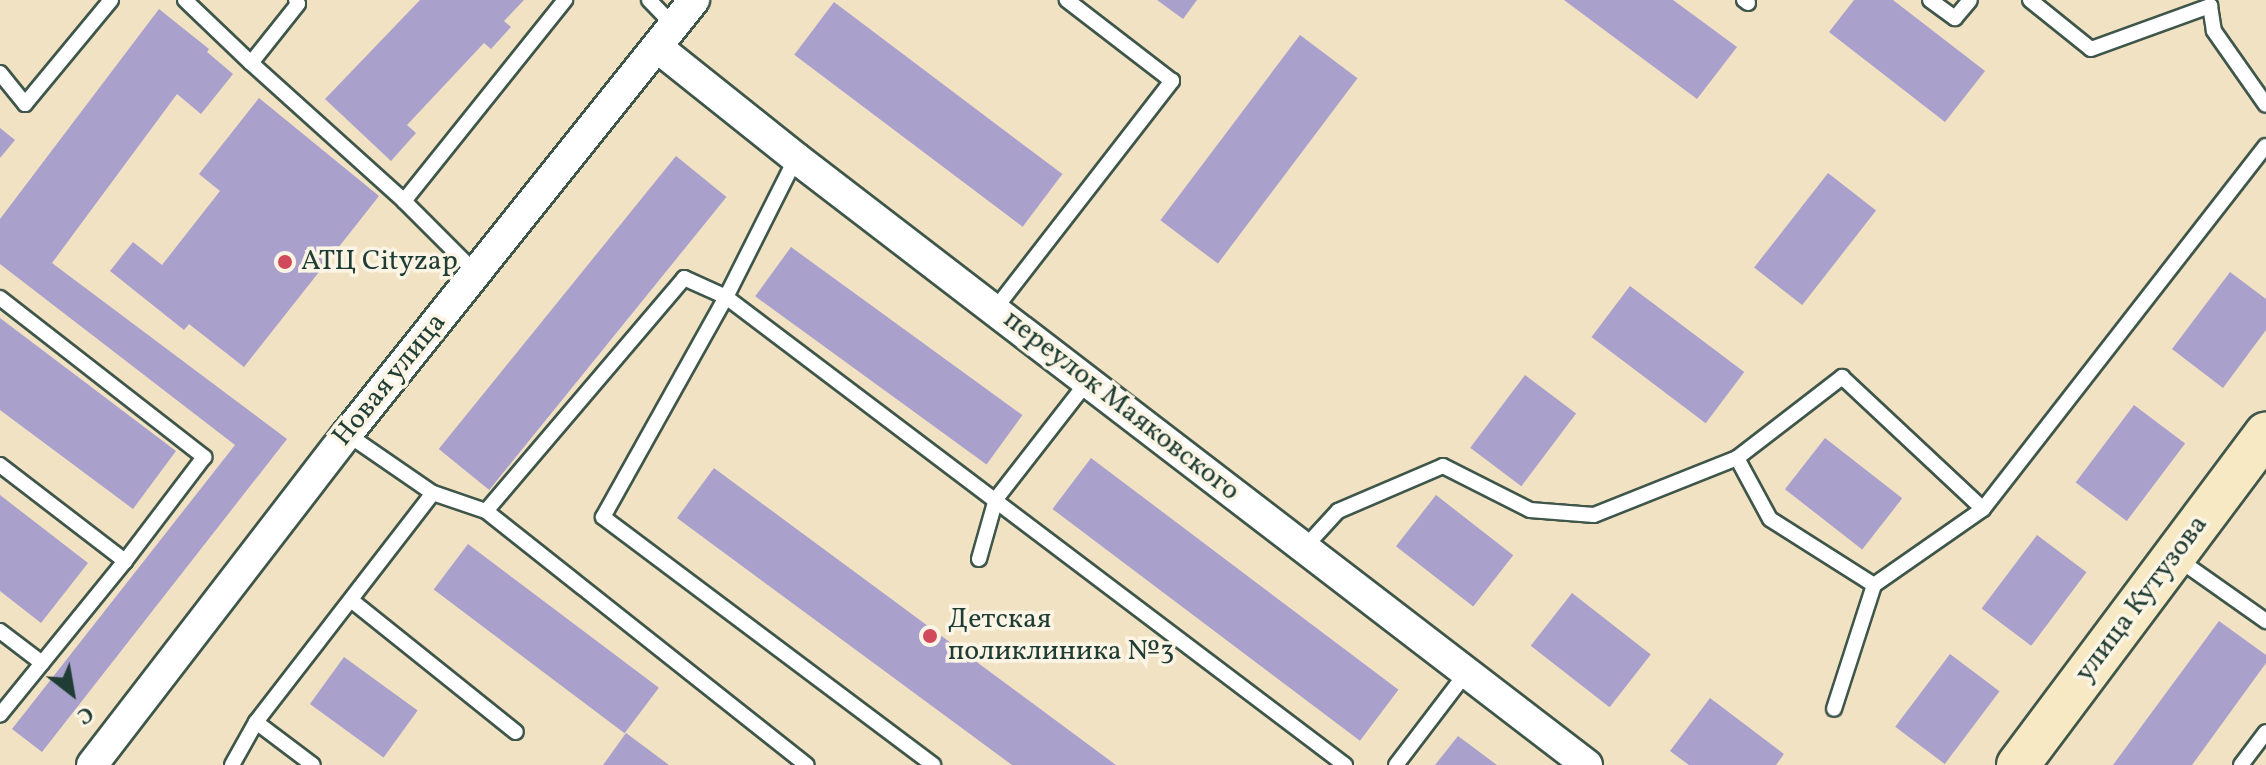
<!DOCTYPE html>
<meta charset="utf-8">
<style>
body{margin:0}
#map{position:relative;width:2266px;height:765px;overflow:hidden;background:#f2e2c4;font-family:Vollkorn,serif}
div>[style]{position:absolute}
.building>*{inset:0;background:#a9a0cc;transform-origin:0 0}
.roads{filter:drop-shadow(2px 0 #3f564a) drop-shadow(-2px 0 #3f564a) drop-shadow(0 2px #3f564a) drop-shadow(0 -2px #3f564a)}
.lane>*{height:14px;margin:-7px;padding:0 7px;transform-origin:7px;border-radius:7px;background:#fff}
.street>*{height:30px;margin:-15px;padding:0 15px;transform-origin:15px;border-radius:15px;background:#fff}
.secondary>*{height:42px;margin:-21px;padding:0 21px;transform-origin:21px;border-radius:21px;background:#f6e9c3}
.dots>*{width:22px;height:22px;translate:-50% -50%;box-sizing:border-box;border:4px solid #fcf5e5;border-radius:50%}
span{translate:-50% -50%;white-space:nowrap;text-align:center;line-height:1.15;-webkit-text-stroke:7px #fcf5e5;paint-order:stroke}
.poi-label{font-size:28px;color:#1f3d34}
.left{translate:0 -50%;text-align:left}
.street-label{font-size:28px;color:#1f3d34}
.north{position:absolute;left:32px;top:653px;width:80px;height:80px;-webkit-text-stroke:6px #fcf5e5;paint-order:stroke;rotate:149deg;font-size:22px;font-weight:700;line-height:32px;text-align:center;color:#1f3d34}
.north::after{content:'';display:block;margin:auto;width:28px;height:36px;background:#1f3d34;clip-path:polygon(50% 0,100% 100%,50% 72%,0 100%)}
</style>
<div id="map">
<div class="building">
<i style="clip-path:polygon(420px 0,524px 0,504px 21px,511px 27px,491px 49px,484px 43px,407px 125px,416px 133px,391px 161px,325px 99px)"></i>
<i style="clip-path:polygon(1157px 0,1197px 0,1183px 19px)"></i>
<i style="clip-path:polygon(1564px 0,1673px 0,1737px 47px,1697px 99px)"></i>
<i style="clip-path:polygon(1854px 0,1893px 0,1985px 71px,1945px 122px,1829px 32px)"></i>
<i style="left:834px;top:2px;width:286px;height:66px;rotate:37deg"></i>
<i style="clip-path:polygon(159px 9px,209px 49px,207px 52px,233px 74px,201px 114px,177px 94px,52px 263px,287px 439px,42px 752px,12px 729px,235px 445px,0 264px,0 219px)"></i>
<i style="left:1300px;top:35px;width:72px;height:232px;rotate:37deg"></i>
<i style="clip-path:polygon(259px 98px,379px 196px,244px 367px,189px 324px,184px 330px,110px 271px,133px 242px,162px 265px,220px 191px,199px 174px)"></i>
<i style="clip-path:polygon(0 128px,15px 140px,0 158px)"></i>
<i style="left:676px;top:156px;width:65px;height:377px;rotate:39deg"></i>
<i style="left:1828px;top:173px;width:61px;height:120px;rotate:38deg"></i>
<i style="left:791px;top:247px;width:286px;height:61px;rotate:36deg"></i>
<i style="clip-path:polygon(2230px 272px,2266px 299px,2266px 330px,2223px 388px,2172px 349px)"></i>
<i style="left:1630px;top:286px;width:143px;height:64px;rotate:37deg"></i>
<i style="clip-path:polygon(0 318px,176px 451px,133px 509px,0 410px)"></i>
<i style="left:1525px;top:375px;width:64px;height:91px;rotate:37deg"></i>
<i style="left:2134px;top:405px;width:64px;height:97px;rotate:37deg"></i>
<i style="left:1825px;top:438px;width:98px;height:65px;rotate:38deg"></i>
<i style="left:1091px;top:458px;width:385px;height:64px;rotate:37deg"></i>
<i style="clip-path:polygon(714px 468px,1116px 765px,1012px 765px,677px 518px)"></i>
<i style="clip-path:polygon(0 495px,88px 563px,41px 623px,0 591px)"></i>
<i style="left:1436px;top:495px;width:98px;height:65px;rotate:38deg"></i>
<i style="left:2037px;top:535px;width:62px;height:92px;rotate:37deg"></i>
<i style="left:468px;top:544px;width:239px;height:57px;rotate:37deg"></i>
<i style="left:1572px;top:593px;width:100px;height:67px;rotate:38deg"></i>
<i style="clip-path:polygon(2219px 621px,2266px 655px,2266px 663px,2192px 765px,2113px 765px)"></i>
<i style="left:1950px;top:654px;width:62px;height:91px;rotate:37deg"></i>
<i style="left:344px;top:657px;width:91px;height:58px;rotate:36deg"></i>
<i style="clip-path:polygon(1710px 698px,1784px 754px,1776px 765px,1689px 765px,1670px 751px)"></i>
<i style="clip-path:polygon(626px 733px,669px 765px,603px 765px)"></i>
<i style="clip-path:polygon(1458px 736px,1497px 765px,1435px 765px)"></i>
</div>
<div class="roads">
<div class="lane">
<i style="left:185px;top:0;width:91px;rotate:43.7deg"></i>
<i style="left:296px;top:0;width:4px;rotate:63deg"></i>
<i style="left:298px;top:4px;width:75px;rotate:128.5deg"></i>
<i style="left:251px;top:63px;width:206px;rotate:42deg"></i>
<i style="left:404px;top:201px;width:102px;rotate:45deg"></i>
<i style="left:649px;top:0;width:35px;rotate:46deg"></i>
<i style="left:1744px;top:0;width:5px;rotate:37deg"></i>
<i style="left:1930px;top:0;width:31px;rotate:36deg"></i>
<i style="left:1955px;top:18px;width:23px;rotate:-50deg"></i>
<i style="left:2030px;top:0;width:78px;rotate:38.8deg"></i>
<i style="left:2091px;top:49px;width:127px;rotate:-19.9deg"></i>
<i style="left:2210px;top:6px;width:25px;rotate:81deg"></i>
<i style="left:2214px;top:31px;width:90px;rotate:54.9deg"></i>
<i style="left:0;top:73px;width:40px;rotate:51deg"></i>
<i style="left:25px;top:104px;width:135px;rotate:-50.4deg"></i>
<i style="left:796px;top:158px;width:156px;rotate:116.7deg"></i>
<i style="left:726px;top:297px;width:252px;rotate:119.2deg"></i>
<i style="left:603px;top:517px;width:413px;rotate:36.9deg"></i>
<i style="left:404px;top:201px;width:258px;rotate:-51.3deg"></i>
<i style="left:0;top:298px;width:259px;rotate:37.9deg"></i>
<i style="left:204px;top:457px;width:131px;rotate:127.2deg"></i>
<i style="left:125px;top:561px;width:198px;rotate:129.1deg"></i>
<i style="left:995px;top:309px;width:289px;rotate:-52.2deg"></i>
<i style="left:1172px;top:81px;width:133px;rotate:-142.4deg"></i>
<i style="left:347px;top:434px;width:104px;rotate:34.5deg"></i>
<i style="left:433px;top:493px;width:56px;rotate:18.8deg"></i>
<i style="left:486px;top:511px;width:306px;rotate:-49.6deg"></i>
<i style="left:684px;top:278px;width:46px;rotate:24.3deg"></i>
<i style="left:726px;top:297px;width:776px;rotate:37.09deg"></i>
<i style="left:1737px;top:458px;width:69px;rotate:61.6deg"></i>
<i style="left:1770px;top:519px;width:123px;rotate:32.4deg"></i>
<i style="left:0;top:465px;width:158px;rotate:37.5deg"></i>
<i style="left:1983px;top:509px;width:460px;rotate:-52.1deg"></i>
<i style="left:486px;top:511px;width:409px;rotate:38.4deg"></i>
<i style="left:1305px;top:547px;width:49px;rotate:-47.5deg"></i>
<i style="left:1338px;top:511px;width:114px;rotate:-23.2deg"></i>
<i style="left:1443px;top:466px;width:97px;rotate:26.8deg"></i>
<i style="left:1530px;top:510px;width:64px;rotate:4.5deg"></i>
<i style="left:1594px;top:515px;width:154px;rotate:-21.7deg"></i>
<i style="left:1737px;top:458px;width:133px;rotate:-37.6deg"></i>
<i style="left:1842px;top:377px;width:193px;rotate:43.1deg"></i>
<i style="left:1983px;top:509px;width:133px;rotate:145.1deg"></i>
<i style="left:1874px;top:585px;width:130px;rotate:107.9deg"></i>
<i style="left:979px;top:559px;width:62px;rotate:-74.2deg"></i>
<i style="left:996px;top:499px;width:150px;rotate:-52.1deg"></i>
<i style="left:2178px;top:559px;width:108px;rotate:35.2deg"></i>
<i style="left:351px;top:600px;width:211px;rotate:38.7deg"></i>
<i style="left:0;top:631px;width:53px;rotate:37.3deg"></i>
<i style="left:256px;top:722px;width:289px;rotate:-52.3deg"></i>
<i style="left:232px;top:765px;width:49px;rotate:-60.8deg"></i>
<i style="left:256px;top:722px;width:71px;rotate:37deg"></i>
<i style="left:1396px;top:765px;width:116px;rotate:-52.7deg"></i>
<i style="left:2241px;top:765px;width:41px;rotate:-52.9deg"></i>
</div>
<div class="street">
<i style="left:657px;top:47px;width:178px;rotate:38.6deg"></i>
<i style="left:796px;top:158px;width:997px;rotate:37.5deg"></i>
<i style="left:92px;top:765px;width:418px;rotate:-52.4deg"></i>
<i style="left:347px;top:434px;width:556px;rotate:-51.36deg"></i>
</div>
<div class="secondary">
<i style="left:2018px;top:765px;width:414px;rotate:-53.2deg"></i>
</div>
</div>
<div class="dots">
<i style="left:285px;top:262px;background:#d1495b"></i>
<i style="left:930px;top:636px;background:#d1495b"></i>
</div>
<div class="poi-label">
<span class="left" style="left:301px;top:262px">АТЦ Cityzap</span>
<span class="left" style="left:948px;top:636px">Детская<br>поликлиника №3</span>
</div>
<div class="street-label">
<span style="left:390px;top:380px;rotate:-51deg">Новая улица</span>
<span style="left:1121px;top:406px;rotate:38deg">переулок Маяковского</span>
<span style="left:2142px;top:599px;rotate:-53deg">улица Кутузова</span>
</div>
<div class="north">С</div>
</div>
